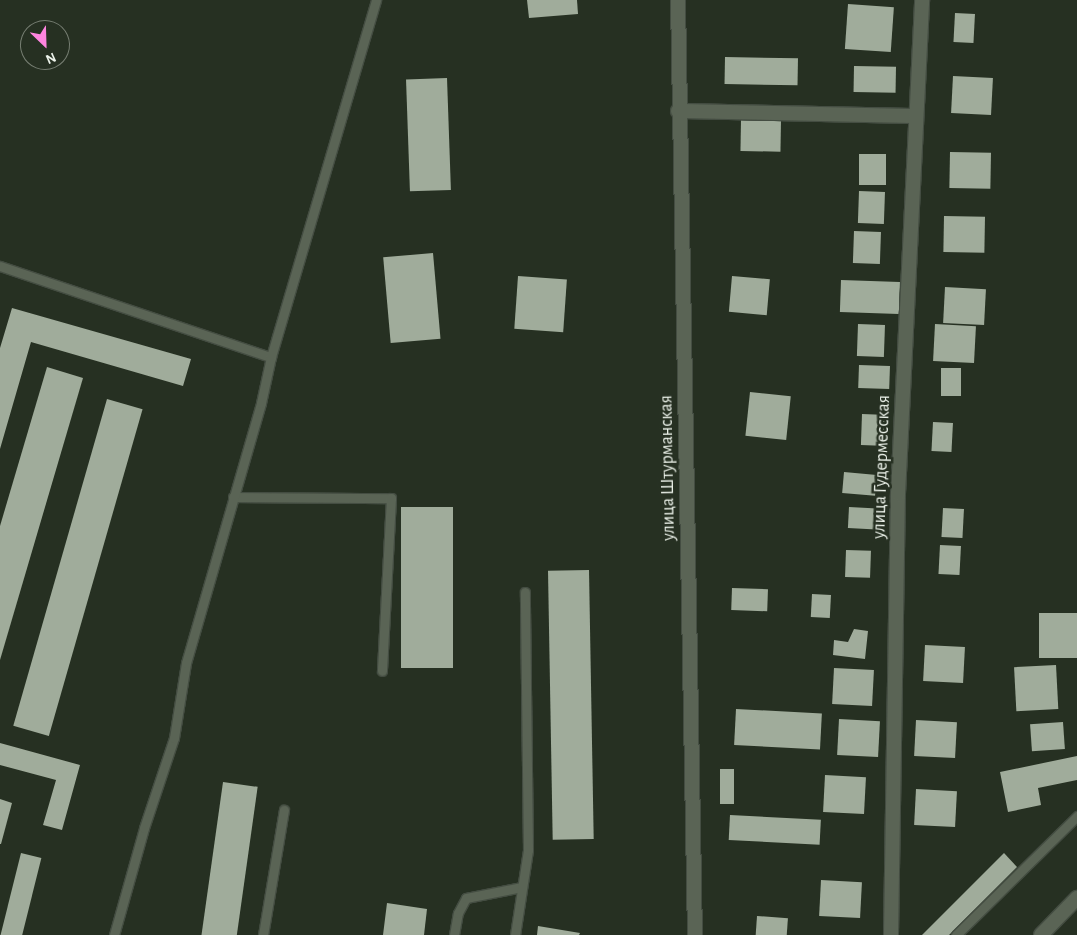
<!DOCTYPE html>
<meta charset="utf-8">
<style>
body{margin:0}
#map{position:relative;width:1077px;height:935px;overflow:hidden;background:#263022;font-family:"Alegreya Sans",sans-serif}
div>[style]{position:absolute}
.building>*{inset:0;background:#a0ac9b;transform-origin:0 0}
.roads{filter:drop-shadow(1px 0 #444d42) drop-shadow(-1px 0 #444d42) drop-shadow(0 1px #444d42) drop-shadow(0 -1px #444d42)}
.service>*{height:9px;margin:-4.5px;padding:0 4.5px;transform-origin:4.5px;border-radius:4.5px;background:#5a6455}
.minor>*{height:14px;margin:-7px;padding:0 7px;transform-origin:7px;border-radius:7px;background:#5a6455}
.tertiary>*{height:14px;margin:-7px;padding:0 7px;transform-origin:7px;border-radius:7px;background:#5a6455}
.secondary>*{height:14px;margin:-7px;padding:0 7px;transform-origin:7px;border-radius:7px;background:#5a6455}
span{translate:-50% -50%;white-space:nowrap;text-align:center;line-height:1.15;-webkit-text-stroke:5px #263022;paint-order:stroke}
.street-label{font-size:18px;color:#edf3eb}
.north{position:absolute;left:20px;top:20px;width:50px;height:50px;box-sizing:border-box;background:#263022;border:1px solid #767e72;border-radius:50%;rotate:156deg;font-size:14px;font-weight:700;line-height:20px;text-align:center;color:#edf3eb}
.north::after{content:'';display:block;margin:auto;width:18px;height:22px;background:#fe85df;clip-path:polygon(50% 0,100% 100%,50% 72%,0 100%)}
</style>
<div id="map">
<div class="building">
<i style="clip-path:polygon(527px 0,577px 0,578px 14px,529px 18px)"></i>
<i style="left:848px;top:4px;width:46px;height:45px;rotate:4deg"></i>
<i style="left:955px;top:13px;width:20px;height:29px;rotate:3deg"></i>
<i style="left:725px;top:57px;width:73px;height:27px;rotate:1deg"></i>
<i style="left:854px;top:66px;width:42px;height:26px;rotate:1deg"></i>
<i style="left:953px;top:76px;width:40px;height:37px;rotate:3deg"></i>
<i style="left:447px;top:78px;width:112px;height:41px;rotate:88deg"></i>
<i style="left:741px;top:120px;width:40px;height:31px;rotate:1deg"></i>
<i style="left:950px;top:152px;width:41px;height:36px;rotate:1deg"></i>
<i style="left:859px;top:154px;width:27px;height:31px"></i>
<i style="left:859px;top:191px;width:26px;height:32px;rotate:2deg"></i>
<i style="left:944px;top:216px;width:41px;height:36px;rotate:1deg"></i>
<i style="left:854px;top:231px;width:27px;height:32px;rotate:2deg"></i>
<i style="left:433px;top:253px;width:86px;height:50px;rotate:85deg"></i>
<i style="left:518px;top:276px;width:49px;height:53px;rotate:4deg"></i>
<i style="left:732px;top:276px;width:38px;height:36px;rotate:5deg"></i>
<i style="left:841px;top:280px;width:59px;height:32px;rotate:2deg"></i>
<i style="left:945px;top:287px;width:41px;height:36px;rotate:3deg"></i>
<i style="clip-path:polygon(12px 308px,191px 359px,183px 386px,31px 342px,0 449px,0 348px)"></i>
<i style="left:858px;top:324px;width:27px;height:32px;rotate:2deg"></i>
<i style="left:935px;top:324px;width:41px;height:37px;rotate:3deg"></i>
<i style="left:859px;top:365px;width:31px;height:23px;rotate:2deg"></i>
<i style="clip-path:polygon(47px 367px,83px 378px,0 660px,0 526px)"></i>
<i style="left:941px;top:368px;width:20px;height:28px"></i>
<i style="left:750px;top:392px;width:41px;height:44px;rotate:6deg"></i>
<i style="left:107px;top:399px;width:37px;height:340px;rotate:16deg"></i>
<i style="left:862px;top:414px;width:26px;height:31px;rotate:2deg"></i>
<i style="left:933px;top:422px;width:20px;height:29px;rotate:3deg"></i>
<i style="left:844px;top:472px;width:33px;height:21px;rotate:5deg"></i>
<i style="left:401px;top:507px;width:52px;height:161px"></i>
<i style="left:849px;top:507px;width:33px;height:21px;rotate:3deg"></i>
<i style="left:943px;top:508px;width:21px;height:29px;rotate:3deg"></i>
<i style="left:940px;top:545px;width:21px;height:29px;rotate:3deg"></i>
<i style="left:846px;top:550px;width:25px;height:27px;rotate:2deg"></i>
<i style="left:589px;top:570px;width:269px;height:41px;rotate:89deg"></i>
<i style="left:732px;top:588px;width:36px;height:22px;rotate:2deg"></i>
<i style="left:812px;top:594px;width:19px;height:23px;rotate:3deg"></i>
<i style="left:1077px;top:613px;width:45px;height:38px;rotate:90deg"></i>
<i style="clip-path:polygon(854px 629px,868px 631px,865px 659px,833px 655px,834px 640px,848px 642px)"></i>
<i style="left:925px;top:645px;width:40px;height:36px;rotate:3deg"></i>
<i style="left:1056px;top:665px;width:44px;height:42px;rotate:87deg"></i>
<i style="left:834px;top:668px;width:40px;height:36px;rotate:3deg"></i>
<i style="left:736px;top:709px;width:86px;height:36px;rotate:3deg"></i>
<i style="left:839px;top:719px;width:41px;height:36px;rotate:3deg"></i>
<i style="left:916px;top:720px;width:41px;height:36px;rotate:3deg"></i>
<i style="left:1063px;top:722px;width:27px;height:33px;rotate:86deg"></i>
<i style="clip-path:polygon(0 743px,80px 765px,62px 830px,43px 825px,56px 780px,0 765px)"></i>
<i style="clip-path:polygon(1077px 756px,1077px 780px,1038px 788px,1041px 805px,1008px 812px,1000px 772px)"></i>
<i style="left:720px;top:769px;width:14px;height:35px"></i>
<i style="left:825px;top:775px;width:41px;height:37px;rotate:3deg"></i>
<i style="left:223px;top:782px;width:35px;height:155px;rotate:8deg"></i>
<i style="left:916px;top:789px;width:41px;height:36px;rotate:3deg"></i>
<i style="clip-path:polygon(0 799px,12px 803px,1px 844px,0 844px)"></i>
<i style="left:730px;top:815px;width:91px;height:25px;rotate:3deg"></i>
<i style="left:21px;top:853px;width:21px;height:85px;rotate:14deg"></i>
<i style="clip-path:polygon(1004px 853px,1017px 867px,949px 935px,922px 935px)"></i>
<i style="left:821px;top:880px;width:41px;height:36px;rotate:3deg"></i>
<i style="clip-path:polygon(387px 903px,427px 909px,424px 935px,383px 935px)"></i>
<i style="left:757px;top:916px;width:31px;height:19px;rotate:4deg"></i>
<i style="clip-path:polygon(538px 926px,580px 933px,579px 935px,537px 935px)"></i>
</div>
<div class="roads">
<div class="service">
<i style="left:0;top:266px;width:286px;rotate:18.6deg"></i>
<i style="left:233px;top:497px;width:158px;rotate:0.4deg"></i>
<i style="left:391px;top:498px;width:173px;rotate:93deg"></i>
<i style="left:114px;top:935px;width:111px;rotate:-74.3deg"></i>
<i style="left:144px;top:828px;width:95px;rotate:-71.6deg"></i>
<i style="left:174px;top:738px;width:76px;rotate:-80.9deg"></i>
<i style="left:186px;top:663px;width:271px;rotate:-73.9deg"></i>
<i style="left:261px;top:403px;width:47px;rotate:-77.7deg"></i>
<i style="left:271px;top:357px;width:372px;rotate:-73.6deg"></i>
<i style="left:263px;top:935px;width:127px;rotate:-80.5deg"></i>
<i style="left:454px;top:935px;width:22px;rotate:-80deg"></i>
<i style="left:458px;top:913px;width:17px;rotate:-62deg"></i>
<i style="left:466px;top:898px;width:57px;rotate:-11.1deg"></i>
<i style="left:515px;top:935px;width:86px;rotate:-81.3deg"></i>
<i style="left:528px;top:850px;width:258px;rotate:-90.7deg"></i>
<i style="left:956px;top:935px;width:170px;rotate:-44.5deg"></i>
</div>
<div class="minor">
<i style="left:678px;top:111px;width:238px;rotate:1.2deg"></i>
<i style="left:891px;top:935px;width:441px;rotate:-89.1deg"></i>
<i style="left:898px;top:494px;width:495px;rotate:-87.2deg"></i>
</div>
<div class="tertiary">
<i style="left:1041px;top:935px;width:52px;rotate:-45.8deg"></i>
</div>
<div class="secondary">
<i style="left:678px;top:0;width:935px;rotate:88.96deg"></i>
</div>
</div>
<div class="street-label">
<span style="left:882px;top:467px;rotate:-88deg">улица Гудермесская</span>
<span style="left:668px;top:468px;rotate:-91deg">улица Штурманская</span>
</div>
<div class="north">N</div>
</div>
